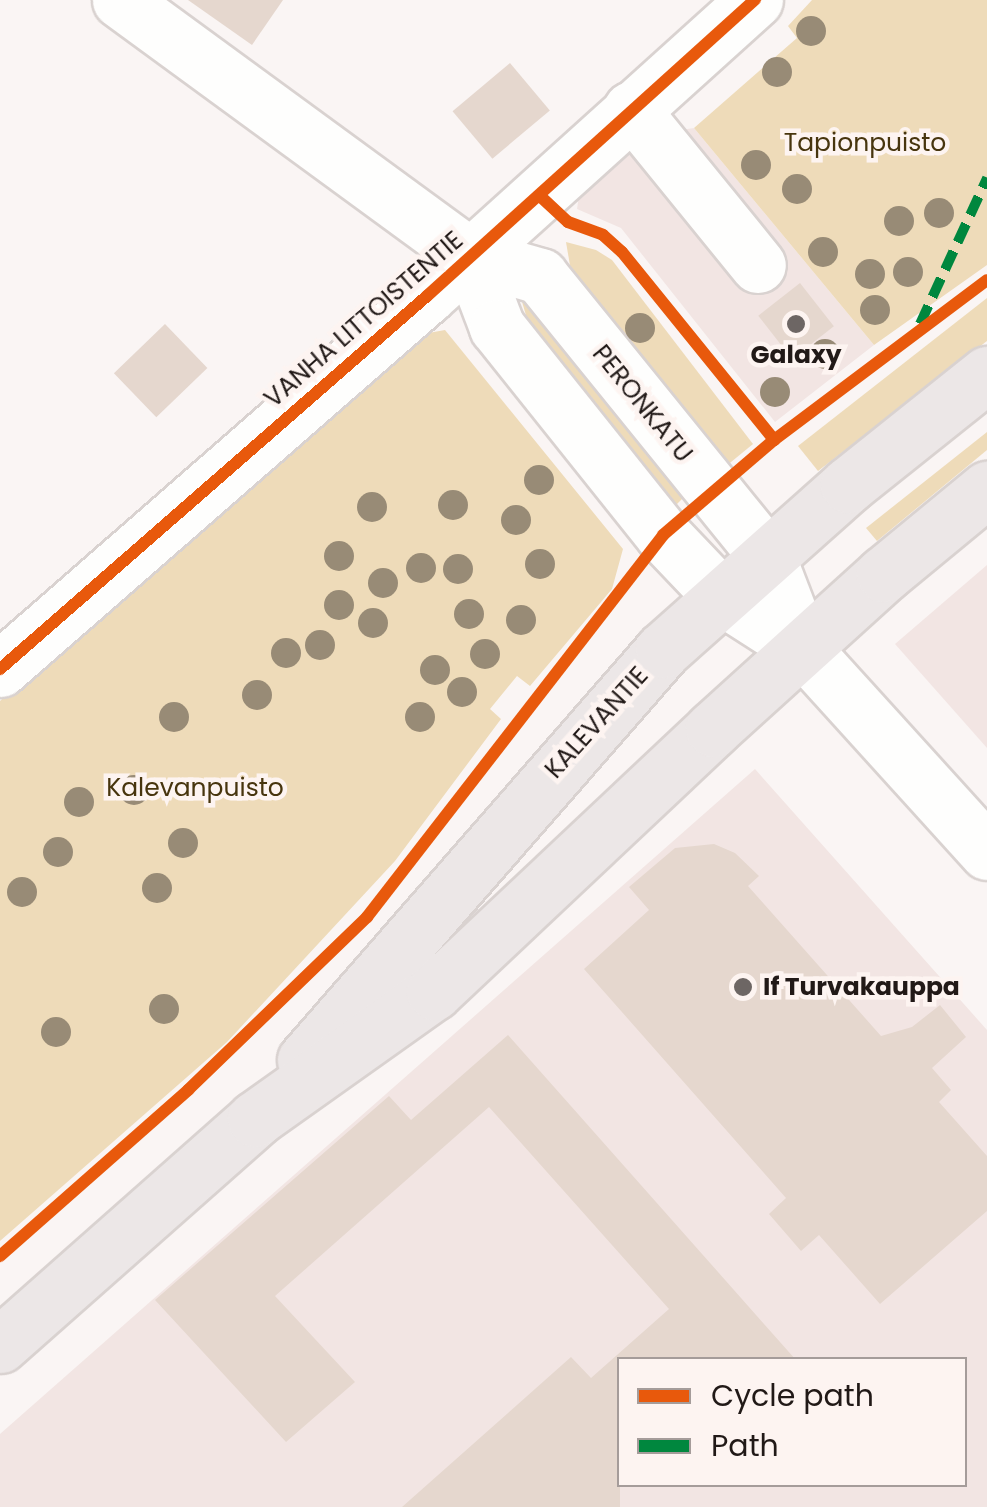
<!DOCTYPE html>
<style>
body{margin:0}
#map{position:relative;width:987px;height:1507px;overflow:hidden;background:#faf5f4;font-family:Poppins,sans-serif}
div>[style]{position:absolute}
.built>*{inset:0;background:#f2e5e3}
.green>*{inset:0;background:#eedbb9}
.building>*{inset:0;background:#e5d7ce;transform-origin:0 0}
.roads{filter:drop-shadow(2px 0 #d9d2d0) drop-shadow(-2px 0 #d9d2d0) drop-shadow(0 2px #d9d2d0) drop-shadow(0 -2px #d9d2d0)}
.minor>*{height:55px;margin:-27.5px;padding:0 27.5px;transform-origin:27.5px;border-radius:27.5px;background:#fefefd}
.major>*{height:55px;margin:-27.5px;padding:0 27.5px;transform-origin:27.5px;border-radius:27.5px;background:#ece7e7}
.quiet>*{height:10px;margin-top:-5px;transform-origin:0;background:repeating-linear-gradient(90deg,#00873e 0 20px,transparent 0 30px)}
.cycleway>*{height:12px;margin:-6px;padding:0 6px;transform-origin:6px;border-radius:6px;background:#e8590c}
.trees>*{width:30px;height:30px;margin:-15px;border-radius:50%;background:#988b76}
.dots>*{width:28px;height:28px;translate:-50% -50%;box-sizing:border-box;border:5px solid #fdf4f1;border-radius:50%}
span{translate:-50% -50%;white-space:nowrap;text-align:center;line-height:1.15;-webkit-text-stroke:9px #fdf4f1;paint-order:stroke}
.park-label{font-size:25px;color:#47350e}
.street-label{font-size:25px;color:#211917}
.poi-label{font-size:25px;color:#211917;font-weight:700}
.left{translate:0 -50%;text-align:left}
.legend{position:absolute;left:617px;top:1357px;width:350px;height:130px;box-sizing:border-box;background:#fdf4f1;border:2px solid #a59c9a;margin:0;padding:12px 18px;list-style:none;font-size:30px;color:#211917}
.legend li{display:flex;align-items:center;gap:20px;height:50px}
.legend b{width:50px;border:2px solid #a59c9a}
</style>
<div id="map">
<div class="built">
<i style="clip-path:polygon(694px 128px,874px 345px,775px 422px,621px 228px,577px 209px,580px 189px,636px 137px)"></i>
<i style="clip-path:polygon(987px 565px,987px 748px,895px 644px)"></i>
<i style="clip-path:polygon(evenodd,755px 769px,987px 1030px,987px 1507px,0 1507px,0 1434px,755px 769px,620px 1360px,964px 1360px,964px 1484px,620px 1484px,620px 1360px)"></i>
</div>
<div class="green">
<i style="clip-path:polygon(812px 0,987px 0,987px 265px,874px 345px,694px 128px,797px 38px,788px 26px)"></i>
<i style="clip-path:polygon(566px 242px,596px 250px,612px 260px,753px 444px,725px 467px,574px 289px)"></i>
<i style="clip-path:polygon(517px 285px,689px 492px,676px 505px,531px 332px)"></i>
<i style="clip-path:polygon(987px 298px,987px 341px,818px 471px,798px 446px)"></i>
<i style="clip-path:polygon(445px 330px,623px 549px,612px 589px,530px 686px,517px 676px,490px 709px,501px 719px,395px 861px,227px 1042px,0 1241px,0 701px,412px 336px)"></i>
<i style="clip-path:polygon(987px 432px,987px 450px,877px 541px,866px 528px)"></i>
</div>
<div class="building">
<i style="clip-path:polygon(188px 0,283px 0,252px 45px)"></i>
<i style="left:510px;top:63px;width:62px;height:75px;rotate:50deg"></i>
<i style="left:800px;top:283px;width:55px;height:53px;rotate:52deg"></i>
<i style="left:165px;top:324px;width:61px;height:71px;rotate:46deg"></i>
<i style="clip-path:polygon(714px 844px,735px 853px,759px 876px,748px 886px,881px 1036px,912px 1027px,940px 1005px,966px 1037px,932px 1068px,951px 1090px,939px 1102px,987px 1156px,987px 1211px,880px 1304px,819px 1235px,801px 1251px,769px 1214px,786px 1198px,584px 969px,649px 910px,629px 887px,675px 848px)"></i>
<i style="clip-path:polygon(508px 1035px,796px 1360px,620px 1360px,620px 1507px,402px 1507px,571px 1357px,591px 1378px,669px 1309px,489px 1107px,275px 1296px,355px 1382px,286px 1442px,155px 1300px,389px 1096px,411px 1120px)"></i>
</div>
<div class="roads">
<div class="minor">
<i style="left:120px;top:0;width:434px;rotate:36.2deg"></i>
<i style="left:470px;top:256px;width:73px;rotate:15.9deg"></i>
<i style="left:540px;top:276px;width:363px;rotate:51deg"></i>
<i style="left:768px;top:558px;width:97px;rotate:69deg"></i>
<i style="left:631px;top:109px;width:201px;rotate:50.9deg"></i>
<i style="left:470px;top:256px;width:76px;rotate:69.2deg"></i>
<i style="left:497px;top:327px;width:266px;rotate:51.4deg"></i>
<i style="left:663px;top:535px;width:86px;rotate:46.4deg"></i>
<i style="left:722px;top:597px;width:96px;rotate:32.7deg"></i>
<i style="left:803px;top:649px;width:274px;rotate:47.8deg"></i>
<i style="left:0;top:669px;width:567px;rotate:-41.14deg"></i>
<i style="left:427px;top:296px;width:442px;rotate:-42.1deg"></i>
</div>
<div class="major">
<i style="left:305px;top:1060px;width:544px;rotate:-48.87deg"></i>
<i style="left:663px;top:650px;width:248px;rotate:-41.7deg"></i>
<i style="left:848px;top:485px;width:178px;rotate:-38.6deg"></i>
<i style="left:0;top:1345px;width:341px;rotate:-41.5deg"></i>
<i style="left:255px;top:1119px;width:219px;rotate:-35.4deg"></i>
<i style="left:434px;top:992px;width:383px;rotate:-43.3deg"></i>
<i style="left:713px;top:729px;width:231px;rotate:-42.2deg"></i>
<i style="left:884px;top:574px;width:134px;rotate:-39.5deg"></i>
</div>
</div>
<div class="quiet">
<i style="left:920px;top:324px;width:161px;rotate:-65.3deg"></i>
</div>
<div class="cycleway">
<i style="left:540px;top:196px;width:38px;rotate:43deg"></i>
<i style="left:568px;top:222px;width:37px;rotate:20deg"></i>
<i style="left:603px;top:235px;width:25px;rotate:42deg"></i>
<i style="left:622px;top:252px;width:242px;rotate:51deg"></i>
<i style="left:0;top:669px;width:567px;rotate:-41.14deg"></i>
<i style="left:427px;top:296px;width:442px;rotate:-42.1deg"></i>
<i style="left:0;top:1256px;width:251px;rotate:-41.4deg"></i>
<i style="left:188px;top:1090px;width:249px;rotate:-44deg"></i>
<i style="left:367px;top:917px;width:483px;rotate:-52.2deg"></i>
<i style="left:663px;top:535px;width:146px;rotate:-40.6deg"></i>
<i style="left:774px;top:440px;width:266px;rotate:-36.9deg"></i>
</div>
<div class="trees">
<i style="left:811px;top:31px"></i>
<i style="left:777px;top:72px"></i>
<i style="left:756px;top:165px"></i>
<i style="left:797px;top:189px"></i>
<i style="left:939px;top:213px"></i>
<i style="left:899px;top:221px"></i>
<i style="left:823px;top:252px"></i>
<i style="left:908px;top:272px"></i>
<i style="left:870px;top:274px"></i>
<i style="left:875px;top:310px"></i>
<i style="left:640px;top:328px"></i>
<i style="left:825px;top:354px"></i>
<i style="left:775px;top:392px"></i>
<i style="left:539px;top:480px"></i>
<i style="left:453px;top:505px"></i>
<i style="left:372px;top:507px"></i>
<i style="left:516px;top:520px"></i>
<i style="left:339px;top:556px"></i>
<i style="left:540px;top:564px"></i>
<i style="left:421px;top:568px"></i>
<i style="left:458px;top:569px"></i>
<i style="left:383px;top:583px"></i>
<i style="left:339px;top:605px"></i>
<i style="left:469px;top:614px"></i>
<i style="left:521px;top:620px"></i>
<i style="left:373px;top:623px"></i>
<i style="left:320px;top:645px"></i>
<i style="left:286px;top:653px"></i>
<i style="left:485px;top:654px"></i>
<i style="left:435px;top:670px"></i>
<i style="left:462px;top:692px"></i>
<i style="left:257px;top:695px"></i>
<i style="left:174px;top:717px"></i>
<i style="left:420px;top:717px"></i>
<i style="left:134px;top:790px"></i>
<i style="left:79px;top:802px"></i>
<i style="left:183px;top:843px"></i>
<i style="left:58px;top:852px"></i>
<i style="left:157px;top:888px"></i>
<i style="left:22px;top:892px"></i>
<i style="left:164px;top:1009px"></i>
<i style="left:56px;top:1032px"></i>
</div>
<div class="dots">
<i style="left:796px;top:324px;background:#6d6664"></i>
<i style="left:743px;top:987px;background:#6d6664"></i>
</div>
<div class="park-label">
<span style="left:865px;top:143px">Tapionpuisto</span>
<span style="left:195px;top:788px">Kalevanpuisto</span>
</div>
<div class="street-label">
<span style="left:364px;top:320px;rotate:-41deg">VANHA LITTOISTENTIE</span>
<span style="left:642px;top:404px;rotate:51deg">PERONKATU</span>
<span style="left:597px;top:723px;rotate:-48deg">KALEVANTIE</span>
</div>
<div class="poi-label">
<span style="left:796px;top:355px">Galaxy</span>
<span class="left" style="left:763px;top:987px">If Turvakauppa</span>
</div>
<ul class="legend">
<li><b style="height:12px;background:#e8590c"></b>Cycle path</li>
<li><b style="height:12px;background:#00873e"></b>Path</li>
</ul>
</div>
